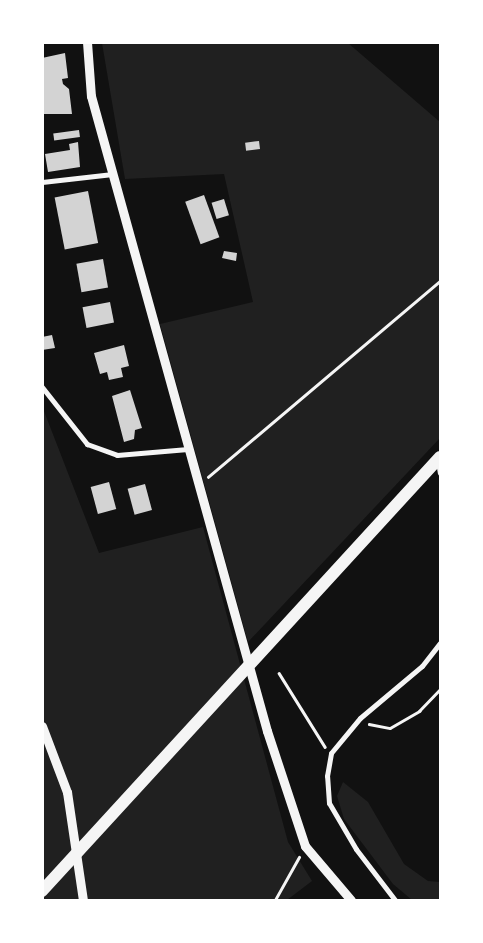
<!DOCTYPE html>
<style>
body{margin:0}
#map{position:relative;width:483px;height:943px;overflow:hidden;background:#111;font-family:"Crimson Pro",serif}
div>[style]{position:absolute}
.green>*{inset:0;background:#202020}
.building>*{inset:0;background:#d3d3d3;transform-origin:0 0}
.path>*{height:2.5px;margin:-1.25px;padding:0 1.25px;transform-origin:1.25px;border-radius:1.25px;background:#f5f5f5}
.minor>*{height:5px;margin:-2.5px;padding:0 2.5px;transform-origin:2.5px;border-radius:2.5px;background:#f5f5f5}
.tertiary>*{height:9px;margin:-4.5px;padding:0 4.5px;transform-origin:4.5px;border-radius:4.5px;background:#f5f5f5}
.primary>*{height:12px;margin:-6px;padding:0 6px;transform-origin:6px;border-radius:6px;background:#f5f5f5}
span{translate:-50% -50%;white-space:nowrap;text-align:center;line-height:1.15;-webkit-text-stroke:4px #fff;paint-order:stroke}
.frame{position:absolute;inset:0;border:44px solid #fff;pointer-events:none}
</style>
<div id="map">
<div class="green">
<i style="clip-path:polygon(102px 43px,348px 43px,440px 122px,440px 438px,248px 642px,160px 324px,253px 302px,224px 174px,125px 179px)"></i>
<i style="clip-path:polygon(42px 406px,99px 553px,203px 527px,288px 842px,312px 881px,287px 900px,43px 900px)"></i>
<i style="clip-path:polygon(343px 782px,368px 802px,404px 864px,428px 881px,440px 882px,440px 900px,412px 900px,393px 884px,344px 819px,337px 796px)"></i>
</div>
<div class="building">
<i style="clip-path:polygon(65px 53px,68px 78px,62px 79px,63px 84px,69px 89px,72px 114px,42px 114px,42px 58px)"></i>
<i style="left:79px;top:130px;width:7px;height:26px;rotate:82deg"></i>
<i style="left:259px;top:141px;width:8px;height:14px;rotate:83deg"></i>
<i style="clip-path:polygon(78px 142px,80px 167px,48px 172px,45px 154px,70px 150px,69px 144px)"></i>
<i style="left:88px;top:191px;width:53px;height:34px;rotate:79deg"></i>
<i style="left:204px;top:195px;width:45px;height:20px;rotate:70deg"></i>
<i style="left:224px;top:199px;width:17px;height:13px;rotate:73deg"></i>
<i style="clip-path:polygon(224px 251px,237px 253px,236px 261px,222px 258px)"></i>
<i style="left:103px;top:259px;width:29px;height:27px;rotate:80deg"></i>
<i style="left:110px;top:302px;width:21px;height:28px;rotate:79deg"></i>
<i style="clip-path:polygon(52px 335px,55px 348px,42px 350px,42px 337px)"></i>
<i style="clip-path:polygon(124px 345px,129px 366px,121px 368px,123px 377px,109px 380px,107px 372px,100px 374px,94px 353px)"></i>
<i style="clip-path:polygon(130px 390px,142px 428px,135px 430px,134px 439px,124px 442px,112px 396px)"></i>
<i style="left:109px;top:482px;width:28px;height:19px;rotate:75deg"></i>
<i style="left:145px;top:484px;width:27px;height:18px;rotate:75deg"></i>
</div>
<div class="path">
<i style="left:208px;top:477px;width:304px;rotate:-40.2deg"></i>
<i style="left:279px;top:673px;width:87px;rotate:58.1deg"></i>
<i style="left:369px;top:724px;width:21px;rotate:11deg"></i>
<i style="left:390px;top:728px;width:34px;rotate:-30deg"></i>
<i style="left:419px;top:711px;width:30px;rotate:-46deg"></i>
<i style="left:275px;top:900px;width:49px;rotate:-60.8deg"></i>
</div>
<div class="minor">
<i style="left:42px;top:182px;width:71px;rotate:-6.4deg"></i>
<i style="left:42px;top:387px;width:73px;rotate:51.7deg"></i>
<i style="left:87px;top:444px;width:32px;rotate:20deg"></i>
<i style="left:117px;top:455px;width:71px;rotate:-4.8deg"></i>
<i style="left:438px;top:461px;width:12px;rotate:81deg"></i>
<i style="left:395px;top:900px;width:64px;rotate:-127.4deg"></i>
<i style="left:356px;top:849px;width:53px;rotate:-120.4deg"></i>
<i style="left:329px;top:803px;width:27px;rotate:-94deg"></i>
<i style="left:327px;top:776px;width:23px;rotate:-80deg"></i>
<i style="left:331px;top:753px;width:45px;rotate:-50.4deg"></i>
<i style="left:360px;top:718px;width:81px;rotate:-40deg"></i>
<i style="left:422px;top:666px;width:29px;rotate:-52deg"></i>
</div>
<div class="tertiary">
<i style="left:87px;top:42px;width:54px;rotate:85.8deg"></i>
<i style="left:91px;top:96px;width:659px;rotate:74.51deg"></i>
<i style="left:267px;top:731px;width:121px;rotate:71.7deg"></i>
<i style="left:305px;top:846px;width:71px;rotate:49.6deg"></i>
<i style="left:42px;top:726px;width:71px;rotate:69.3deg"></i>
<i style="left:67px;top:792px;width:109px;rotate:81.6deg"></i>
</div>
<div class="primary">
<i style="left:42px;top:891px;width:589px;rotate:-47.48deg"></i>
</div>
<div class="frame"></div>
</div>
